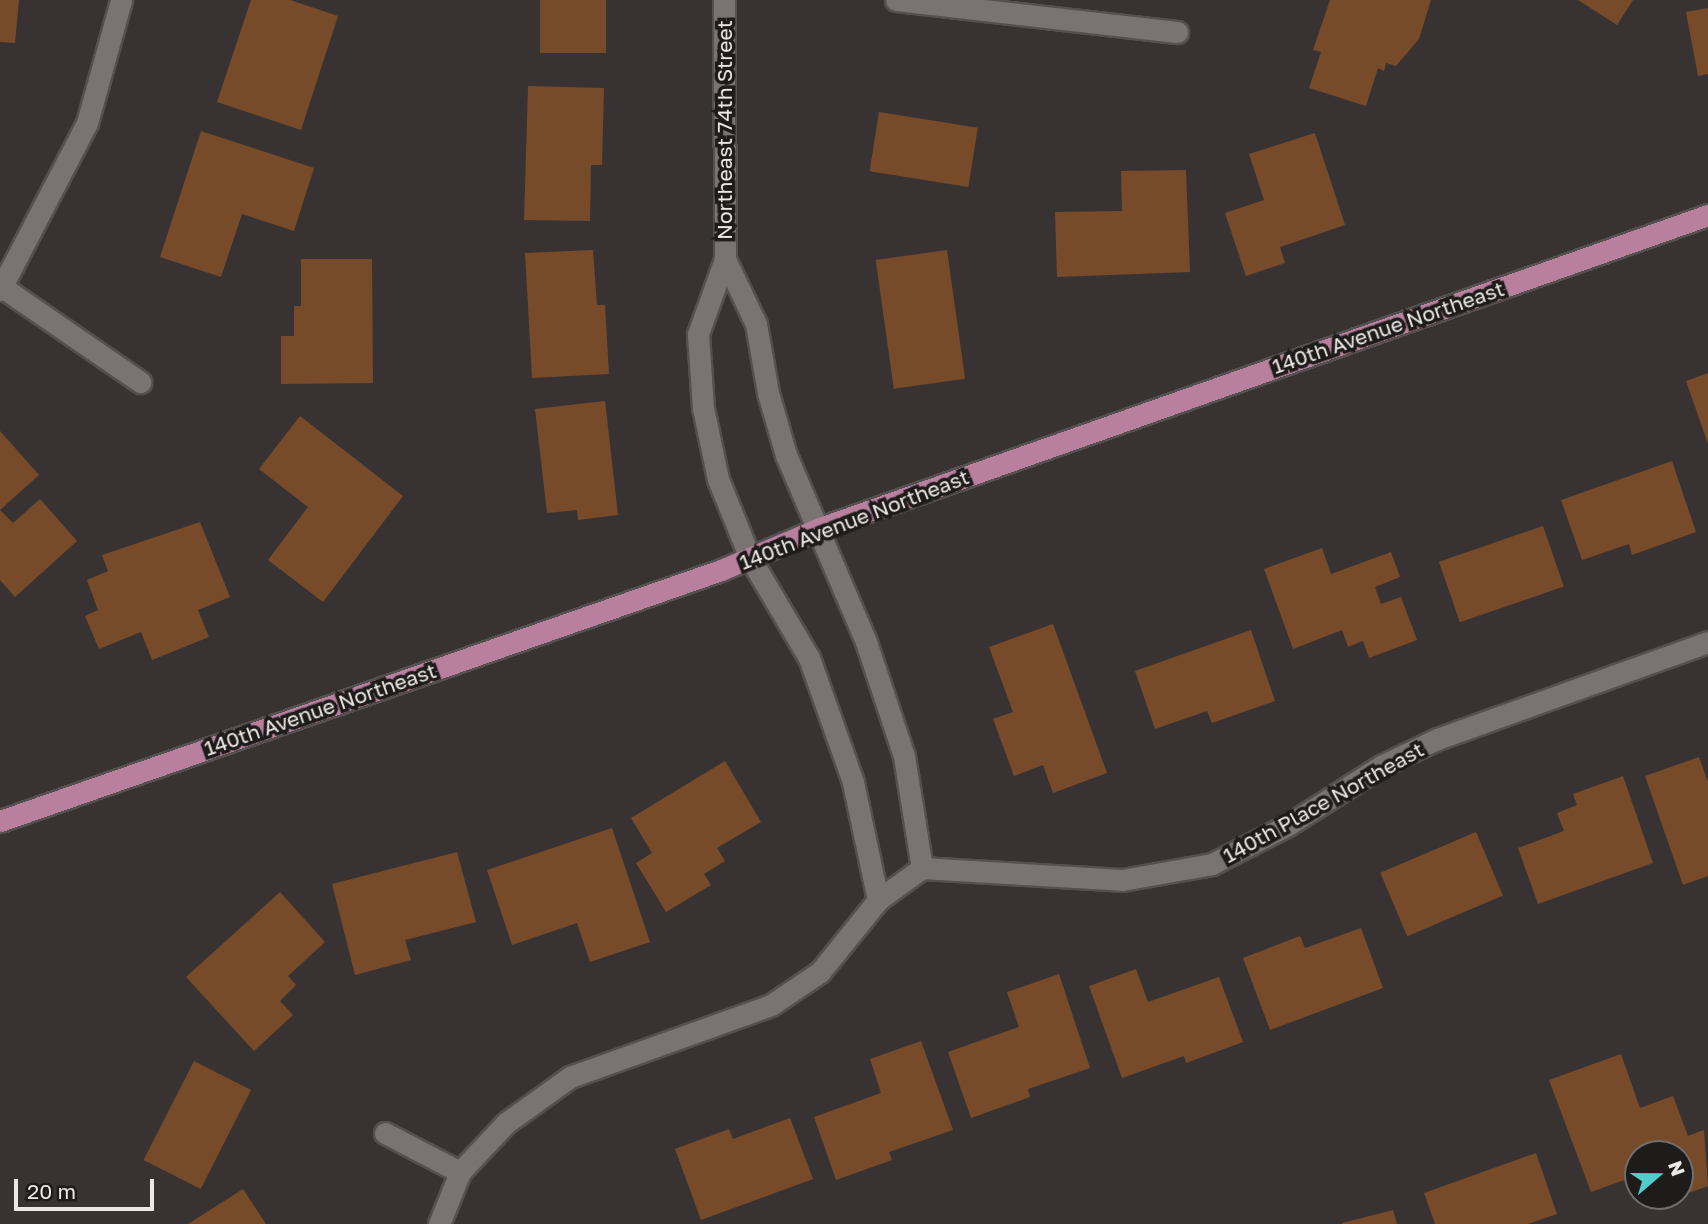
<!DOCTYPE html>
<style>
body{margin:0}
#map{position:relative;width:1708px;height:1224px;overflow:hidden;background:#383332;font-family:"Golos Text",sans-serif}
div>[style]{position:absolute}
.building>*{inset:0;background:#774b2a;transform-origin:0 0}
.roads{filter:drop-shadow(2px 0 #555050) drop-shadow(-2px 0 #555050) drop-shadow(0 2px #555050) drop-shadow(0 -2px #555050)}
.minor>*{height:21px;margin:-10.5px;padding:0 10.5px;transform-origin:10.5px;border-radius:10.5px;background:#797372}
.major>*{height:21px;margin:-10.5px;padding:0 10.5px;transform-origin:10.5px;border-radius:10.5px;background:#b8809d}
span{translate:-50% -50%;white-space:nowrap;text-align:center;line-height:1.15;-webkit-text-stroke:7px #1e1b1b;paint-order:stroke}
.street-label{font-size:21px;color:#ece8e8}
.north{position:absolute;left:1624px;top:1140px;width:70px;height:70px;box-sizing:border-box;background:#1e1b1b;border:2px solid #706d6d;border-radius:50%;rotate:70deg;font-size:19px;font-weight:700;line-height:28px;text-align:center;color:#ece8e8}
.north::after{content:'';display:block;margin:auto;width:24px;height:32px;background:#52cdcc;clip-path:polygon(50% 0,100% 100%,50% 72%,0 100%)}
.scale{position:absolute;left:14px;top:1179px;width:140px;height:32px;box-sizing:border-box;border:4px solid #ece8e8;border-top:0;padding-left:9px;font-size:21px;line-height:24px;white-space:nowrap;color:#ece8e8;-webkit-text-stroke:5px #1e1b1b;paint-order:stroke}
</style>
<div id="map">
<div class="building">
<i style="clip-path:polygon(0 0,19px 0,15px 43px,0 42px)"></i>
<i style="clip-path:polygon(251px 0,290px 0,338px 16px,301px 130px,217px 102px)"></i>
<i style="left:540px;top:0;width:66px;height:53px"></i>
<i style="clip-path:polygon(1330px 0,1431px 0,1419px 39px,1396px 66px,1386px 63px,1384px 71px,1378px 68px,1366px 106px,1309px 88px,1321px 52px,1313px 50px)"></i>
<i style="clip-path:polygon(1578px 0,1633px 0,1617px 25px)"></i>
<i style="clip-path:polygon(1708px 8px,1708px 74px,1698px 76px,1686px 12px)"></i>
<i style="clip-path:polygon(528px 86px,604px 88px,602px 165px,591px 165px,590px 221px,524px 220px)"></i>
<i style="left:879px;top:112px;width:100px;height:60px;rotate:9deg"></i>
<i style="clip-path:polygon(201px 131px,314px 168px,294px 231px,242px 214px,221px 277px,160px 257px)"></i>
<i style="clip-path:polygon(1315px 133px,1345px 225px,1280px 247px,1285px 263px,1246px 276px,1225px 213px,1264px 200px,1249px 154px)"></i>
<i style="clip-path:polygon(1186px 170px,1190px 272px,1057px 277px,1055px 212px,1122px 211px,1121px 171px)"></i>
<i style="clip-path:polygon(593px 250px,597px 305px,605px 305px,609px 374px,532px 378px,525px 253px)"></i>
<i style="left:947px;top:250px;width:130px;height:72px;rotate:82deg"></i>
<i style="clip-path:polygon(301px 259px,372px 259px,373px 383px,281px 384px,281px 336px,294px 336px,294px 306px,301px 306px)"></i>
<i style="clip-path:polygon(1708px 373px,1708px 444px,1686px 381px)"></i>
<i style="clip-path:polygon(605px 401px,618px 515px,578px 520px,577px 510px,547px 513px,535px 409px)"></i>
<i style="clip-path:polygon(300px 416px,403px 496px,323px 602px,268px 560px,308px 507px,259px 469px)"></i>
<i style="clip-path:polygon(0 431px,39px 475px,0 510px,13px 523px,40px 499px,77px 541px,15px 597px,0 580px)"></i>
<i style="clip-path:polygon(1672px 461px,1696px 532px,1632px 555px,1629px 544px,1582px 560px,1561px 500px)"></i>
<i style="clip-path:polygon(200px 522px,230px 597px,198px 610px,209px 637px,152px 660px,141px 632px,99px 649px,85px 616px,98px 610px,87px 580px,108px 571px,102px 555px)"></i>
<i style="left:1543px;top:526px;width:64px;height:110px;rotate:71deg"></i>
<i style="clip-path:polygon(1322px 548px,1331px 574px,1391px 552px,1400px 577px,1375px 587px,1381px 604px,1401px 597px,1417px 640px,1369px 658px,1363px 641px,1348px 647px,1342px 630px,1293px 649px,1264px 569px)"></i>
<i style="clip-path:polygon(1053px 624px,1107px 773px,1053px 793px,1043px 765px,1014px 776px,993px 719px,1013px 712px,989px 647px)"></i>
<i style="clip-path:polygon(1251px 630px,1275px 701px,1212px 723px,1207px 711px,1155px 729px,1135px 671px)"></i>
<i style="clip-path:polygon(1699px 757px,1708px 782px,1708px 876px,1683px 885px,1645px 776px)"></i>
<i style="clip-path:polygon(725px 761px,761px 822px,717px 848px,725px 861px,704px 874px,711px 885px,666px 912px,636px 863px,652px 853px,631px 818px)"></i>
<i style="clip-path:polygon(1623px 776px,1653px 863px,1538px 904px,1518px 848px,1564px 831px,1557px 813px,1577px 805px,1573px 794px)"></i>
<i style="clip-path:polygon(612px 828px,650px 942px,590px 962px,577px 923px,512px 945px,487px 870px)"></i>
<i style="left:1476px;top:832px;width:69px;height:104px;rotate:67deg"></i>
<i style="clip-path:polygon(457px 852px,476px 922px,405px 940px,411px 960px,355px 975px,332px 884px)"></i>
<i style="clip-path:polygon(280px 892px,325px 942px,288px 976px,296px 985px,280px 1001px,293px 1015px,254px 1051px,186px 977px)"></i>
<i style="clip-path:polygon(1361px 928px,1383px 988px,1270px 1030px,1243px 958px,1300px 936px,1305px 948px)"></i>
<i style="clip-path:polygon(1136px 969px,1148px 1002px,1219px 977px,1243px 1042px,1186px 1063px,1184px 1056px,1122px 1078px,1089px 986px)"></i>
<i style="clip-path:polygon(1059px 974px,1090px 1068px,1028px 1089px,1030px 1097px,971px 1118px,948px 1052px,1019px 1027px,1007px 992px)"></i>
<i style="clip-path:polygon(921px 1041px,953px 1130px,889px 1152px,892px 1160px,836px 1180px,814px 1117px,881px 1093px,870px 1059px)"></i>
<i style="clip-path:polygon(1621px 1054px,1640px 1108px,1673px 1096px,1688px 1136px,1704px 1130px,1708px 1186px,1680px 1196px,1680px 1154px,1638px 1154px,1638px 1175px,1591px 1192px,1549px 1080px)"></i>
<i style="left:194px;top:1061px;width:64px;height:111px;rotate:27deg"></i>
<i style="clip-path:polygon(790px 1118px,813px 1179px,701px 1220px,675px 1149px,729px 1129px,733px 1139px)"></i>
<i style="clip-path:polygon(1536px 1153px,1557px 1214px,1528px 1224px,1435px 1224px,1424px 1193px)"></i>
<i style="clip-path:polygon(243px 1189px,266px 1224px,188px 1224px)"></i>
<i style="clip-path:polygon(1393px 1210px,1397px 1224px,1342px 1224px,1342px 1223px)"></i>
</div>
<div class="roads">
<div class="minor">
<i style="left:724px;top:0;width:259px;rotate:89.8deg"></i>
<i style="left:896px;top:0;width:283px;rotate:6.5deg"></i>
<i style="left:2px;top:287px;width:168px;rotate:34.5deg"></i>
<i style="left:0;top:290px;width:188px;rotate:-62.5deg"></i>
<i style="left:87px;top:123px;width:128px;rotate:-74.5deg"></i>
<i style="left:922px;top:868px;width:200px;rotate:3.4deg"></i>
<i style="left:1122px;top:880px;width:91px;rotate:-10.1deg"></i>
<i style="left:1212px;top:864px;width:85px;rotate:-27.2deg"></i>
<i style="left:1288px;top:825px;width:110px;rotate:-32.4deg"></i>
<i style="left:1381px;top:766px;width:62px;rotate:-25.7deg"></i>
<i style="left:1437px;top:739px;width:288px;rotate:-19.7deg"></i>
<i style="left:878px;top:900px;width:121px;rotate:-102deg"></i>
<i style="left:853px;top:782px;width:132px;rotate:-109.5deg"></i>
<i style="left:809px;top:658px;width:116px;rotate:-120.5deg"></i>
<i style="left:750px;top:558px;width:85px;rotate:-112.1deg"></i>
<i style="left:718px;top:479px;width:73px;rotate:-101.9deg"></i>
<i style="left:703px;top:408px;width:74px;rotate:-93.9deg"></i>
<i style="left:698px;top:334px;width:80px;rotate:-70.2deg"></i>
<i style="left:725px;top:259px;width:72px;rotate:64.5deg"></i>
<i style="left:756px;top:324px;width:70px;rotate:80.1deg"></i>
<i style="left:768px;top:393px;width:65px;rotate:73.8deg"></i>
<i style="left:786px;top:455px;width:203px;rotate:66.8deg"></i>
<i style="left:866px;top:642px;width:120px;rotate:71.6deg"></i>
<i style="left:904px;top:756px;width:113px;rotate:80.9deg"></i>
<i style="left:385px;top:1133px;width:85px;rotate:27.5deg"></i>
<i style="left:439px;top:1224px;width:56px;rotate:-68deg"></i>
<i style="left:460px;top:1172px;width:67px;rotate:-46.8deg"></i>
<i style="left:506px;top:1123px;width:79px;rotate:-35.7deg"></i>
<i style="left:570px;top:1077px;width:214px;rotate:-19.7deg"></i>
<i style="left:771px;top:1005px;width:59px;rotate:-34deg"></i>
<i style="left:820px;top:972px;width:92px;rotate:-51.1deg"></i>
<i style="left:878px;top:900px;width:54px;rotate:-36deg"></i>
</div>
<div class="major">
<i style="left:0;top:821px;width:763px;rotate:-19.19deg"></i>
<i style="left:721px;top:570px;width:108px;rotate:-23deg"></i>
<i style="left:820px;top:528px;width:942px;rotate:-19.42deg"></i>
</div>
</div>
<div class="street-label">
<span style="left:724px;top:130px;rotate:-90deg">Northeast 74th Street</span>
<span style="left:1388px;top:327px;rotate:-19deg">140th Avenue Northeast</span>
<span style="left:854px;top:519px;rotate:-21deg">140th Avenue Northeast</span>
<span style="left:320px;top:709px;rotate:-19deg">140th Avenue Northeast</span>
<span style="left:1323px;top:802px;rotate:-29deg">140th Place Northeast</span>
</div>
<div class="north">N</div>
<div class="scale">20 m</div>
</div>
